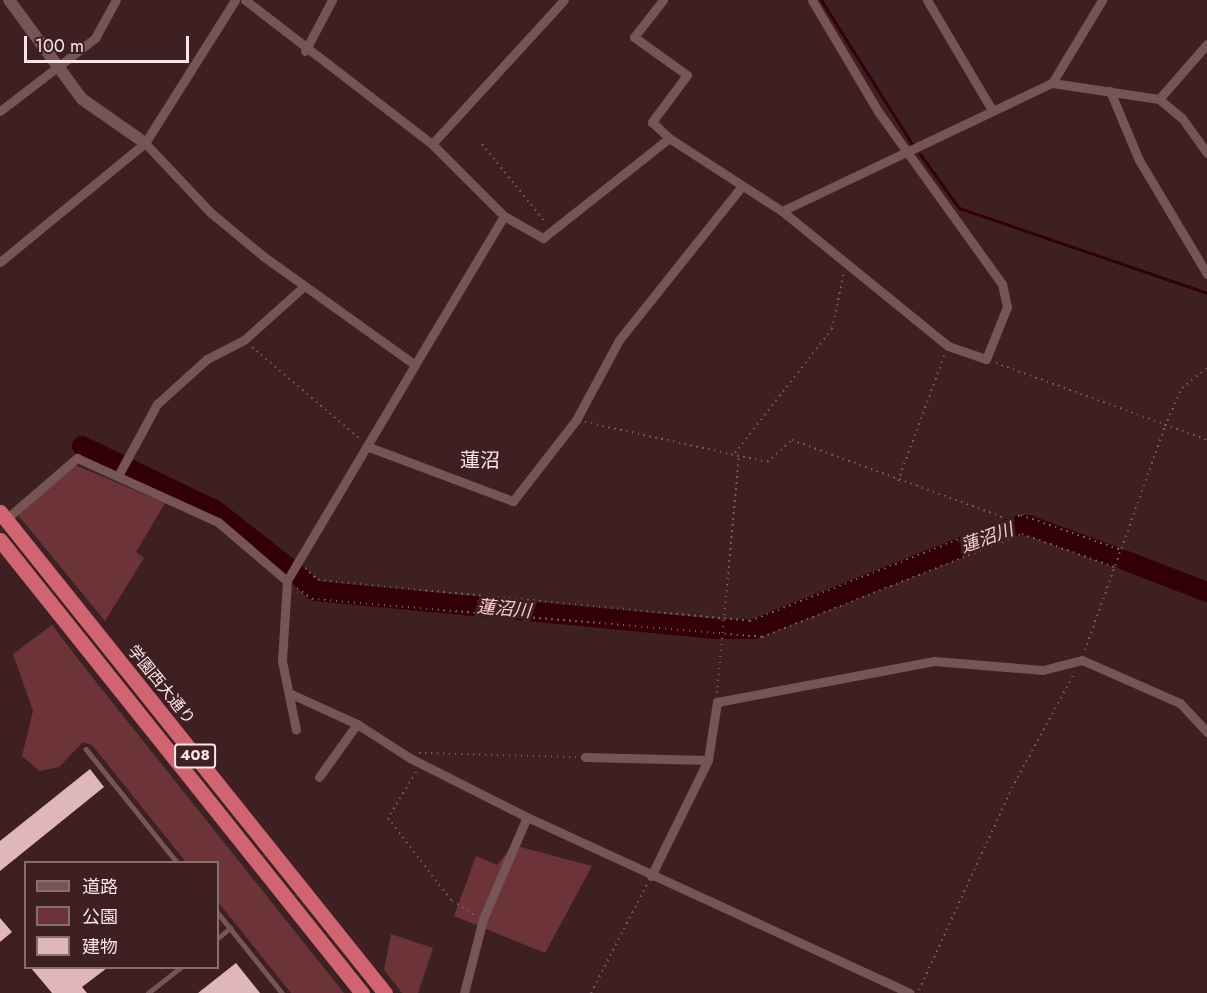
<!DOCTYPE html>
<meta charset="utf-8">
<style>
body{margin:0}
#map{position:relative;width:1207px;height:993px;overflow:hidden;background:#3e2023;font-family:Jost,"Noto Sans JP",sans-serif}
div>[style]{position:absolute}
.green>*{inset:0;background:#6c3339}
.stream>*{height:3px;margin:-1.5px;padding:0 1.5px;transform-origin:1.5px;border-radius:1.5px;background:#33000a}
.river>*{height:20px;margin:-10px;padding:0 10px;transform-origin:10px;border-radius:10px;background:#33000a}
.building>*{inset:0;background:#e0b7b9}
.path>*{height:2px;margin-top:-1px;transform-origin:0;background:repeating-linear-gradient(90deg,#785d5f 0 1.5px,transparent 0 6px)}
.service>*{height:4.5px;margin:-2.25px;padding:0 2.25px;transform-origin:2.25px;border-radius:2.25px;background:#775456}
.minor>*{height:9px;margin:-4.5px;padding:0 4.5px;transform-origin:4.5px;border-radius:4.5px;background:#775456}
.tertiary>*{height:12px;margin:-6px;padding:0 6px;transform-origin:6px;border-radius:6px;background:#775456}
.trunk>*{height:15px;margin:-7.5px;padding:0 7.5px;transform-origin:7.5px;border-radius:7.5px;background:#d06571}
span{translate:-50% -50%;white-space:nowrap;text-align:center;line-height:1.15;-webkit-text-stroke:6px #3e2023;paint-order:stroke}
.shield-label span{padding:2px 4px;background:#3e2023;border:2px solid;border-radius:4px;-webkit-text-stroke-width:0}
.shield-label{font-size:15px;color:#f9e3e4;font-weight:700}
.street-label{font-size:16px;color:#f9e3e4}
.water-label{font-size:18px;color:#fbccce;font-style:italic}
.quarter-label{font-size:20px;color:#f9e3e4}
.legend{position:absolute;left:24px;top:861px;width:195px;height:108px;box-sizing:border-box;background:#3e2023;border:2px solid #896e70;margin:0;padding:8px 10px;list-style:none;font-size:18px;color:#f9e3e4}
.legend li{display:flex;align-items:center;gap:12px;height:30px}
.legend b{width:30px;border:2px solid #896e70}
.scale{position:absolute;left:24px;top:36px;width:165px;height:27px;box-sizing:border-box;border:3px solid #f9e3e4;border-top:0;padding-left:8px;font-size:18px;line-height:21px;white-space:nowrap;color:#f9e3e4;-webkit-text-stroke:4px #3e2023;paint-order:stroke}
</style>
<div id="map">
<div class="green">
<i style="clip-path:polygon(75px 465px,165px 503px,136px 552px,144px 558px,105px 621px,18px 515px)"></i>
<i style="clip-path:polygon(52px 625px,85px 668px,344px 993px,291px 993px,218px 902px,218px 862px,186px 862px,92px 745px,83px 742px,59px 767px,40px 771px,22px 756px,33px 711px,13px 654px)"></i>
<i style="clip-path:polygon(513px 845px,592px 866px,545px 953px,454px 916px,476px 856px,497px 865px)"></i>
<i style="clip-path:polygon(391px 934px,433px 948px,418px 993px,402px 993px,384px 970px)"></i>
</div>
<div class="stream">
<i style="left:821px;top:0;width:170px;rotate:57.7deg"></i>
<i style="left:920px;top:154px;width:67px;rotate:54.2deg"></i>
<i style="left:959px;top:208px;width:262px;rotate:18.9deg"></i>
</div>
<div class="river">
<i style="left:82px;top:446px;width:148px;rotate:25.7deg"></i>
<i style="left:215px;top:510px;width:93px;rotate:38deg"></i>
<i style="left:1124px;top:560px;width:89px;rotate:21.1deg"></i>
<i style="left:298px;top:575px;width:23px;rotate:43deg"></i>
<i style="left:315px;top:591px;width:403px;rotate:5.4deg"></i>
<i style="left:727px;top:629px;width:27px"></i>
<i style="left:754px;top:629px;width:282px;rotate:-21.5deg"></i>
<i style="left:1016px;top:526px;width:12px;rotate:-5deg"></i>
<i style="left:1028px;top:525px;width:90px;rotate:20deg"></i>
</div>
<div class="building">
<i style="clip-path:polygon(90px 769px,104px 787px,0 871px,0 841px)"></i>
<i style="clip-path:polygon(0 918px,12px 932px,0 942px)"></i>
<i style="clip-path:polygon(236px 963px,260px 993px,198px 993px)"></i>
<i style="clip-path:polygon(31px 968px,107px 968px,82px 987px,87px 993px,52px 993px)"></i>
</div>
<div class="path">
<i style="left:482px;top:144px;width:102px;rotate:51deg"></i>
<i style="left:252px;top:347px;width:142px;rotate:40.4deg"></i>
<i style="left:996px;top:363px;width:225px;rotate:20deg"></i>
<i style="left:585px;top:422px;width:186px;rotate:12.4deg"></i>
<i style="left:767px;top:462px;width:33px;rotate:-41deg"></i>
<i style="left:792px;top:440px;width:227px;rotate:20.1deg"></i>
<i style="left:735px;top:453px;width:157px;rotate:-52deg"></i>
<i style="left:832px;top:329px;width:58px;rotate:-78.1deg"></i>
<i style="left:898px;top:481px;width:135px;rotate:-69.7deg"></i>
<i style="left:305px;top:568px;width:18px;rotate:43deg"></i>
<i style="left:318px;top:580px;width:434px;rotate:5.4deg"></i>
<i style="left:750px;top:621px;width:291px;rotate:-21.4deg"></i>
<i style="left:1021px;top:515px;width:106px;rotate:19.3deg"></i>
<i style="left:297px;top:588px;width:19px;rotate:36deg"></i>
<i style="left:312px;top:599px;width:452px;rotate:4.8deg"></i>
<i style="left:762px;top:637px;width:280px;rotate:-21.6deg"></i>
<i style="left:1022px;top:534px;width:98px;rotate:19.7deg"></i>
<i style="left:1085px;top:650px;width:238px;rotate:-70.3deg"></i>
<i style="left:1165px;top:426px;width:42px;rotate:-65.9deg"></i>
<i style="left:1182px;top:388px;width:32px;rotate:-39deg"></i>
<i style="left:717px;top:693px;width:240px;rotate:-84.7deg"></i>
<i style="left:419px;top:753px;width:158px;rotate:1.5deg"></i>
<i style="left:416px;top:772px;width:54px;rotate:121.3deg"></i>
<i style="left:388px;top:818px;width:105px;rotate:52.4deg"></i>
<i style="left:452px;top:901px;width:27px;rotate:31deg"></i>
<i style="left:919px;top:990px;width:222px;rotate:-65.3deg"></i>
<i style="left:1012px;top:788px;width:132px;rotate:-61.5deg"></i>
<i style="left:591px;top:993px;width:123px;rotate:-62.8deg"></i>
</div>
<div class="service">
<i style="left:86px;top:749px;width:145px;rotate:51.2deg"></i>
<i style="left:218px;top:913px;width:102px;rotate:51.3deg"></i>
<i style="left:218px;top:938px;width:16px;rotate:-40deg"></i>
<i style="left:148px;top:993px;width:41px;rotate:-38deg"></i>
</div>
<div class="minor">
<i style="left:245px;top:0;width:236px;rotate:37.6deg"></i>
<i style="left:432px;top:144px;width:102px;rotate:45deg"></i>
<i style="left:504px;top:216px;width:174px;rotate:120.9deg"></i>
<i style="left:663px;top:0;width:47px;rotate:128.1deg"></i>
<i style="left:634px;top:37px;width:65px;rotate:35.6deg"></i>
<i style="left:687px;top:75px;width:59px;rotate:126.7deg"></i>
<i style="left:652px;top:122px;width:23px;rotate:43deg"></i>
<i style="left:927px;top:0;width:128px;rotate:59.4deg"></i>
<i style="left:305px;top:51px;width:58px;rotate:-62.1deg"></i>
<i style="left:1052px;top:83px;width:97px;rotate:-58.9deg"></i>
<i style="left:1110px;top:91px;width:75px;rotate:67.2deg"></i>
<i style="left:1139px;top:160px;width:133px;rotate:59.2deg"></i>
<i style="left:1159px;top:99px;width:30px;rotate:40deg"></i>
<i style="left:1182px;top:118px;width:43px;rotate:54.5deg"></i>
<i style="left:0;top:111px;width:120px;rotate:-37.5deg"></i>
<i style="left:95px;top:38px;width:43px;rotate:-61.1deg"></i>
<i style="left:145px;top:143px;width:95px;rotate:46.7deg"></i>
<i style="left:210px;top:212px;width:69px;rotate:39.7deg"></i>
<i style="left:263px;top:256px;width:187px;rotate:35.6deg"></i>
<i style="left:415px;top:365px;width:251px;rotate:120.7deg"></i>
<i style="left:287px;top:581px;width:80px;rotate:93.6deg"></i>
<i style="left:282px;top:661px;width:70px;rotate:78.5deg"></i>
<i style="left:432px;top:144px;width:195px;rotate:-47.5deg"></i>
<i style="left:782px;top:211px;width:214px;rotate:39.1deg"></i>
<i style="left:948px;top:346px;width:40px;rotate:18.9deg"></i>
<i style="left:986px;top:359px;width:56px;rotate:-68deg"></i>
<i style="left:1007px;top:307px;width:24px;rotate:-102deg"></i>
<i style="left:1002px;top:284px;width:211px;rotate:-125.7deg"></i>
<i style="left:879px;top:113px;width:131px;rotate:-120.7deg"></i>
<i style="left:504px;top:216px;width:45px;rotate:29.4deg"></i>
<i style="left:543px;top:238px;width:161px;rotate:-38.4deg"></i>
<i style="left:669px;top:138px;width:135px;rotate:32.9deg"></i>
<i style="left:782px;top:211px;width:299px;rotate:-25.4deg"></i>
<i style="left:1052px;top:83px;width:108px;rotate:8.5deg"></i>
<i style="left:1159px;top:99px;width:73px;rotate:-48.9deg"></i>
<i style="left:0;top:262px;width:188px;rotate:-39.4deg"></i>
<i style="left:145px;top:143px;width:169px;rotate:-57.8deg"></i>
<i style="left:369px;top:447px;width:154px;rotate:20.6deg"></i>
<i style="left:513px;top:501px;width:103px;rotate:-52.1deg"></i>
<i style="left:576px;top:420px;width:91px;rotate:-61.7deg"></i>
<i style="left:619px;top:340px;width:196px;rotate:-51.4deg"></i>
<i style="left:119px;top:474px;width:80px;rotate:-61.5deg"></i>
<i style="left:157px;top:404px;width:67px;rotate:-42deg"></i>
<i style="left:207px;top:359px;width:42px;rotate:-27.2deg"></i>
<i style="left:244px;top:340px;width:79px;rotate:-41.9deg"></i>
<i style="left:6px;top:519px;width:94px;rotate:-40.7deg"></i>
<i style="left:77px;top:458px;width:155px;rotate:24.4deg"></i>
<i style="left:218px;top:522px;width:91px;rotate:40.5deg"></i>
<i style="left:289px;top:693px;width:75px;rotate:24.5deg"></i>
<i style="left:357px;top:724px;width:63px;rotate:32.7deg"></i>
<i style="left:410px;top:758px;width:131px;rotate:26.8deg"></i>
<i style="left:527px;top:817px;width:421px;rotate:24.7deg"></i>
<i style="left:585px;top:757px;width:123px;rotate:1.4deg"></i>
<i style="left:319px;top:777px;width:65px;rotate:-54.4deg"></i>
<i style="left:651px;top:876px;width:129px;rotate:-63.8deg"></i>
<i style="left:708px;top:760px;width:59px;rotate:-81.2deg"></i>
<i style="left:717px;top:702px;width:221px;rotate:-10.7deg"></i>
<i style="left:934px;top:661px;width:109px;rotate:4.7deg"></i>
<i style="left:1043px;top:670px;width:40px;rotate:-14.4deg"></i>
<i style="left:1082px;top:660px;width:107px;rotate:23.7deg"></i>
<i style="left:1180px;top:703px;width:40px;rotate:47deg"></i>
<i style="left:464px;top:993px;width:76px;rotate:-75.6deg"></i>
<i style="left:483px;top:919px;width:111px;rotate:-66.7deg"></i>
</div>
<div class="tertiary">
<i style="left:9px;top:0;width:123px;rotate:53.6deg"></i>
<i style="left:82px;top:99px;width:77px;rotate:34.9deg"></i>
</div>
<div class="trunk">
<i style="left:0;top:512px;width:616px;rotate:51.33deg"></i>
<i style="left:0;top:540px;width:580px;rotate:51.37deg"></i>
</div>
<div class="shield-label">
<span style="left:195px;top:756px">408</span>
</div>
<div class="street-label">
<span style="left:161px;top:685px;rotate:51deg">学園西大通り</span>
</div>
<div class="water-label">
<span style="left:987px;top:538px;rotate:-20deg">蓮沼川</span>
<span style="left:504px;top:609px;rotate:5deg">蓮沼川</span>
</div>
<div class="quarter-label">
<span style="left:480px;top:460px">蓮沼</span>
</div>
<ul class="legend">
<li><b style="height:8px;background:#775456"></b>道路</li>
<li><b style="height:16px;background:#6c3339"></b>公園</li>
<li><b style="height:16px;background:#e0b7b9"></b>建物</li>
</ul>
<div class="scale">100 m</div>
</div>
